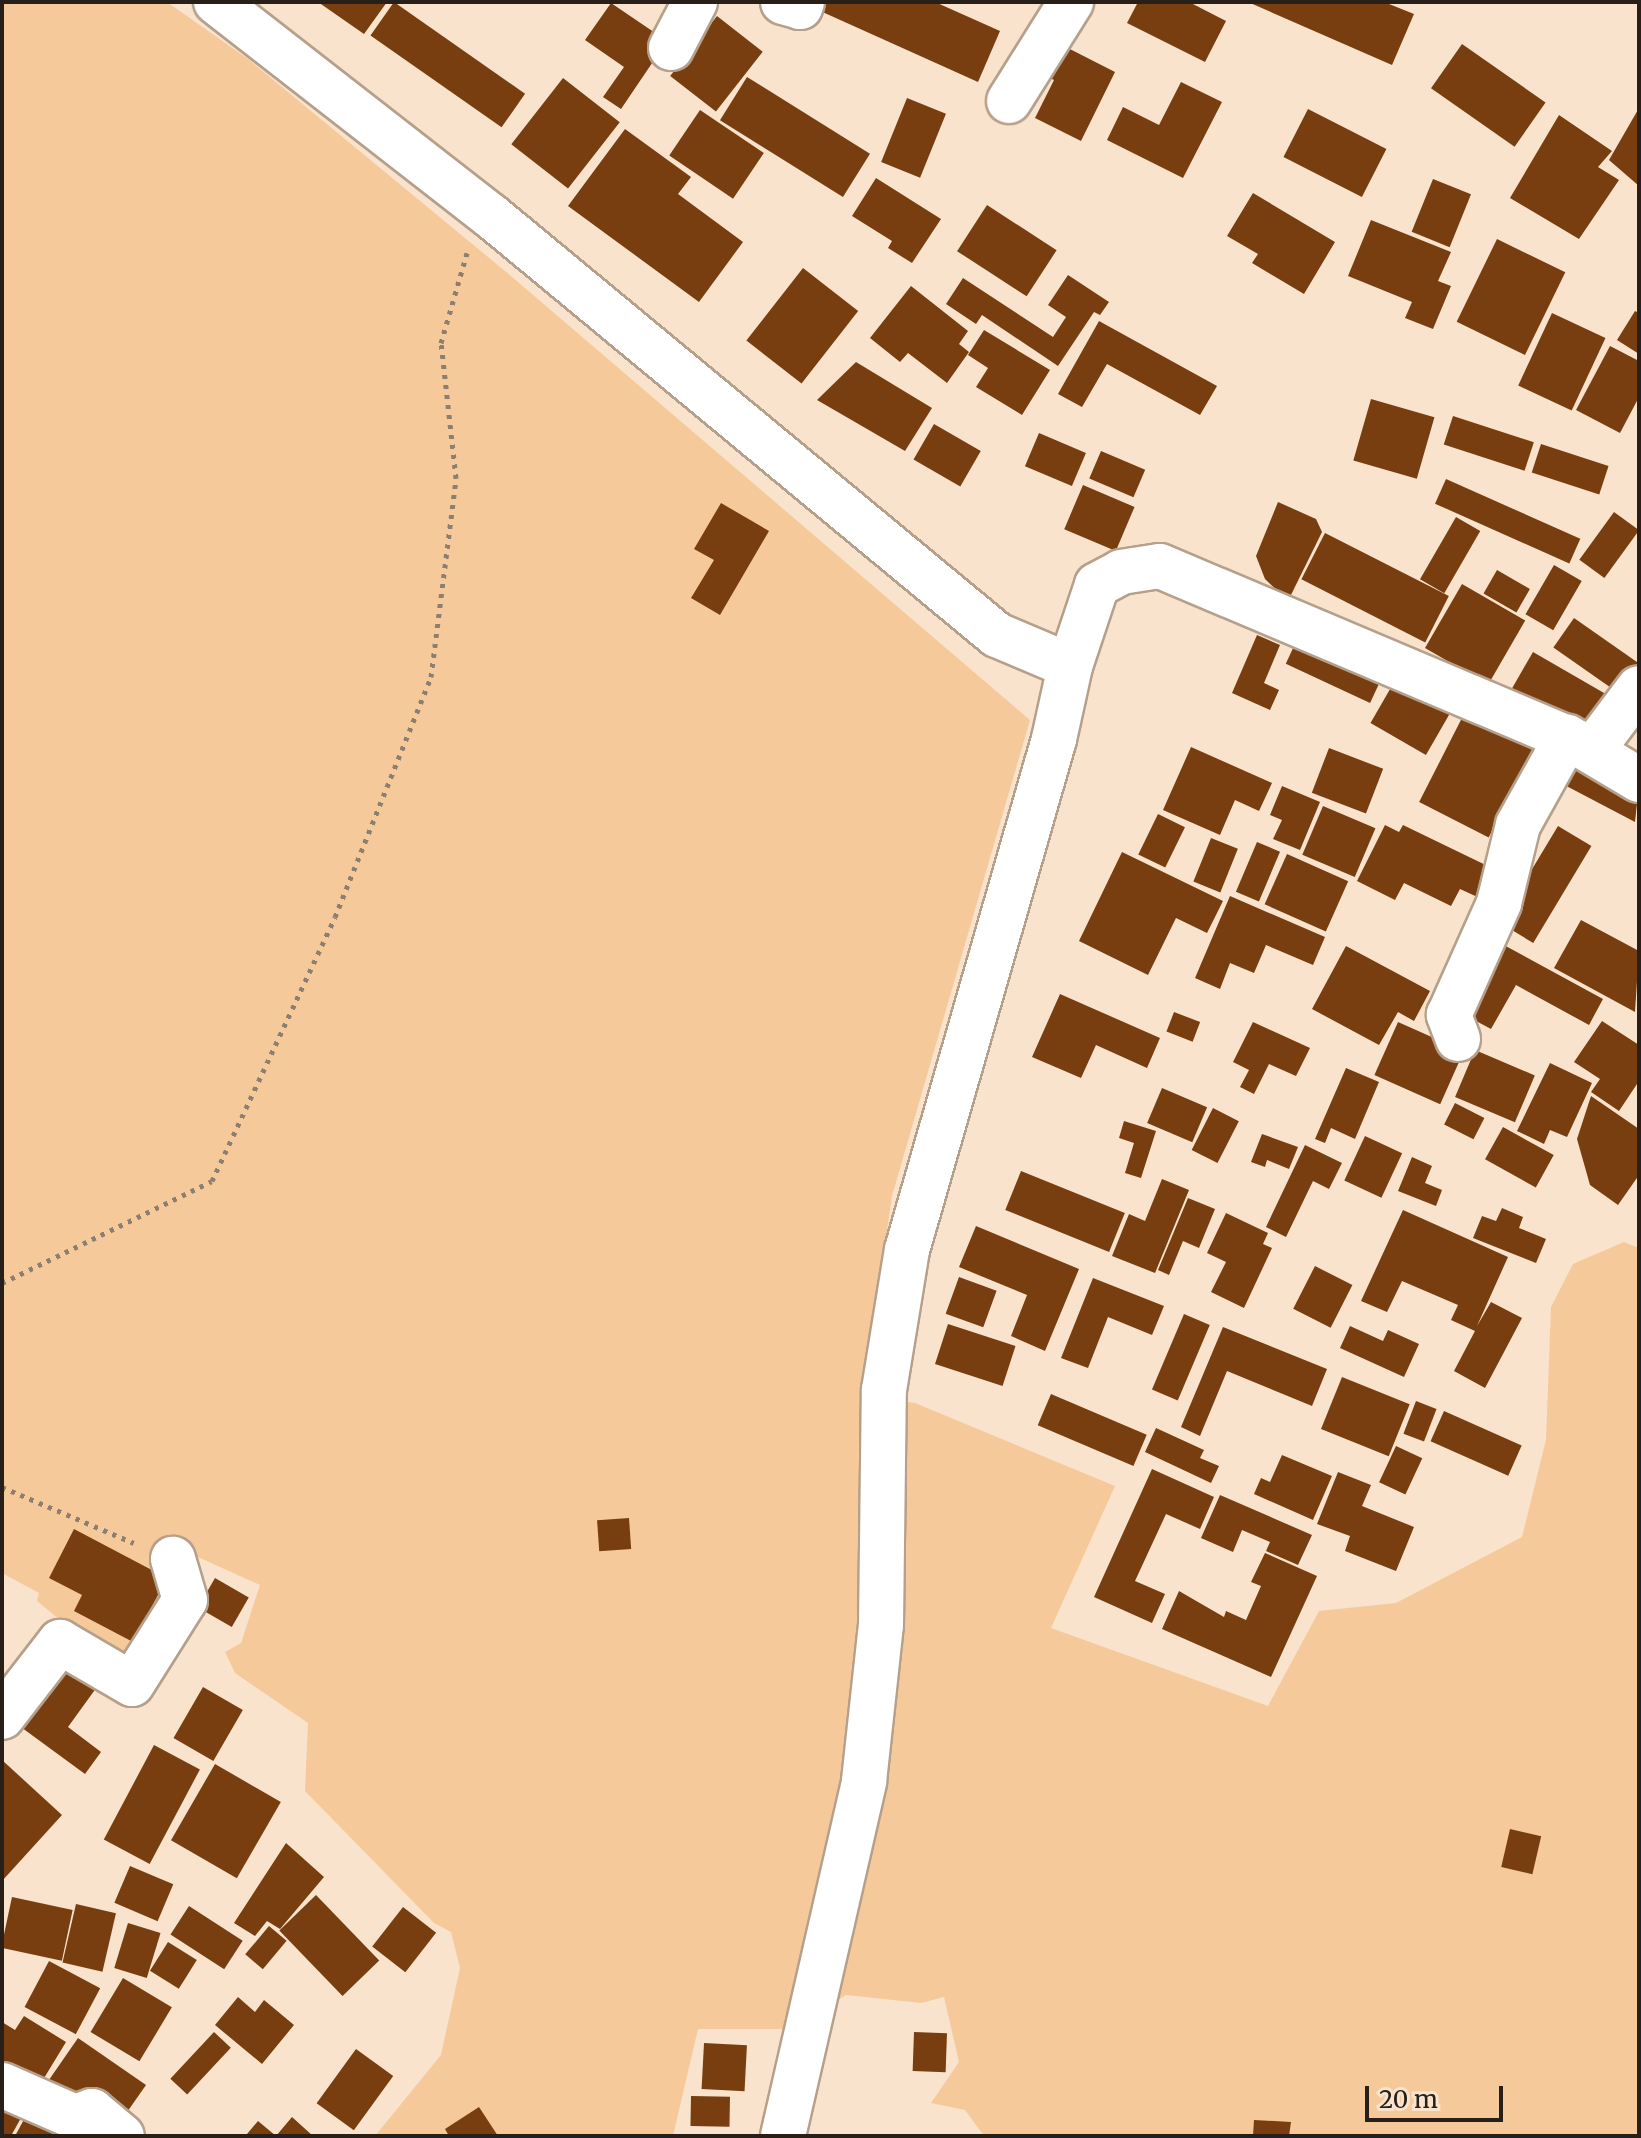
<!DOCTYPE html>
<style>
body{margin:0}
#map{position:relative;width:1641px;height:2138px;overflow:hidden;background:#f9e3cd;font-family:Merriweather,serif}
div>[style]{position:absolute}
.green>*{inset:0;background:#f6c99a}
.building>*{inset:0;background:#783e10;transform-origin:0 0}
.path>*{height:5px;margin-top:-2.5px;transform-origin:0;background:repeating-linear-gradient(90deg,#8d7f70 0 4px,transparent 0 10px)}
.roads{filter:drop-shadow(2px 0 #b5a08b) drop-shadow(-2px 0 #b5a08b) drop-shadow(0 2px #b5a08b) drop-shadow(0 -2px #b5a08b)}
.minor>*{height:44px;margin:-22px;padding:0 22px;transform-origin:22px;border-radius:22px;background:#fff}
span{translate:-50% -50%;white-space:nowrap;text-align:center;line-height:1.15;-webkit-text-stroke:8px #f9e3cd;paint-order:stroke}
.frame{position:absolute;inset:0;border:4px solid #282018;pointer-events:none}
.scale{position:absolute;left:1365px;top:2086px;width:138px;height:36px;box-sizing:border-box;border:4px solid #282018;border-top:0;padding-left:10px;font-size:24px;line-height:28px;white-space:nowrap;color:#282018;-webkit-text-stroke:6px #f9e3cd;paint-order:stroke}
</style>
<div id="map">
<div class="green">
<i style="clip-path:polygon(2px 2px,167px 2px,248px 59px,505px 271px,1030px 720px,892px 1196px,863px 1396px,915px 1403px,1115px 1486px,1051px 1628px,1268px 1706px,1319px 1611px,1396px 1603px,1522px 1537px,1546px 1440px,1551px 1307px,1573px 1264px,1624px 1242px,1639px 1248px,1639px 2136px,984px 2136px,965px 2110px,931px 2103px,959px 2062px,944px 1997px,921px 2003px,846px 1995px,792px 2029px,698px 2029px,673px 2136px,375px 2136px,441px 2055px,460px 1968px,451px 1932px,434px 1923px,305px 1791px,308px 1723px,235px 1673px,225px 1652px,241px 1643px,260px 1585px,189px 1553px,136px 1657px,104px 1656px,37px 1601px,39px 1593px,2px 1573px)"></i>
</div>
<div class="building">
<i style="clip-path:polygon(318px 2px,387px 2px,364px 34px)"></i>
<i style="left:394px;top:2px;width:160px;height:41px;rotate:35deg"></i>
<i style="clip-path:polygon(822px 2px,935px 2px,1000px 31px,978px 82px,818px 10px)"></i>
<i style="clip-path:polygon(1138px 2px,1189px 2px,1226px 21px,1205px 62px,1127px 23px)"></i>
<i style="clip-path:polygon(1248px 2px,1384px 2px,1414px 14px,1392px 65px)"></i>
<i style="clip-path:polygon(611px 3px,667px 41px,621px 109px,603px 97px,624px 67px,585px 40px)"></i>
<i style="left:717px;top:16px;width:58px;height:76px;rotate:38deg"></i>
<i style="clip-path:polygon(1060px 44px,1115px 72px,1081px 141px,1035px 118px,1054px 80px,1044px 75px)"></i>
<i style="left:1462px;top:44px;width:102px;height:54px;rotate:35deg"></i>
<i style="left:747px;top:77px;width:145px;height:51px;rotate:32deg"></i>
<i style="left:563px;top:78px;width:72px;height:84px;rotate:38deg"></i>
<i style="clip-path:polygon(1181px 82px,1222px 102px,1183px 178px,1107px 140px,1123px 107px,1159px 125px)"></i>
<i style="left:907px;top:98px;width:42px;height:69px;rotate:22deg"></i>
<i style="clip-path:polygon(1639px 108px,1639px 186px,1609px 160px)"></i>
<i style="left:1308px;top:109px;width:88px;height:54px;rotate:27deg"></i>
<i style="left:700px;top:110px;width:77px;height:55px;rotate:34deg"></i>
<i style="clip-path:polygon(1559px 115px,1612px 151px,1598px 167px,1619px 180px,1579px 239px,1510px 198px)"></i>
<i style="clip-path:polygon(625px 129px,691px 177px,678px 194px,743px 242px,699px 302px,568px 206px)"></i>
<i style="clip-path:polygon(876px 178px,941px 219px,912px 263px,888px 248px,892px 241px,852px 216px)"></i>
<i style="left:1433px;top:179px;width:41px;height:57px;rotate:22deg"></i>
<i style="clip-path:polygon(1253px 193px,1335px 242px,1304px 294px,1252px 263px,1258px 254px,1227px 236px)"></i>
<i style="left:987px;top:205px;width:83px;height:55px;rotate:33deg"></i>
<i style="clip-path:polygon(1371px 220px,1451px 252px,1438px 281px,1451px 286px,1433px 329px,1405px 318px,1412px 302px,1348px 276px)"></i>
<i style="left:1497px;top:239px;width:76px;height:92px;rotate:26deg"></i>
<i style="left:803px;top:268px;width:70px;height:92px;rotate:38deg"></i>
<i style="clip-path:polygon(1068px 275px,1109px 302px,1100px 315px,1094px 312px,1058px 366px,982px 315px,976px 324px,946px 304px,963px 278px,1053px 337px,1066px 317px,1048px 305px)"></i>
<i style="clip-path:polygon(911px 286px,968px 331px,959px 344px,969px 352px,947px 383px,908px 353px,900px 362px,870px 338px)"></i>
<i style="clip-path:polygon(1635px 311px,1639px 313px,1639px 354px,1617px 340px)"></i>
<i style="left:1552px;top:313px;width:59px;height:80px;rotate:25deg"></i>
<i style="clip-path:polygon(1099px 321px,1217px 386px,1200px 415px,1107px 364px,1082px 407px,1058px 394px)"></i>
<i style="clip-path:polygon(984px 330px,1050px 370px,1022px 415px,976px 387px,988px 368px,968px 355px)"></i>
<i style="clip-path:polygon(1610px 346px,1639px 361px,1639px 397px,1620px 433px,1576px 410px)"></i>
<i style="clip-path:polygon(856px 362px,932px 408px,905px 451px,817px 400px)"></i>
<i style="left:1371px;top:399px;width:66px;height:64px;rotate:16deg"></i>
<i style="left:1453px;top:416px;width:85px;height:30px;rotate:18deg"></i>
<i style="left:934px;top:424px;width:54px;height:41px;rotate:30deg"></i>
<i style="left:1039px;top:433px;width:51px;height:36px;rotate:23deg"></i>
<i style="left:1541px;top:444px;width:71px;height:30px;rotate:18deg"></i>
<i style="left:1101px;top:451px;width:48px;height:30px;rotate:23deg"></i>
<i style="left:1446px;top:479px;width:147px;height:27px;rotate:24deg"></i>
<i style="left:1083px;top:485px;width:56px;height:48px;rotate:23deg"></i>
<i style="clip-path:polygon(1278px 502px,1316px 519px,1322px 532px,1288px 601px,1265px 579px,1256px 556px)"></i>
<i style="clip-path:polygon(721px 503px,769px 531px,720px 615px,691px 598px,714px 560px,694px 549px)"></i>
<i style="left:1614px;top:512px;width:31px;height:59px;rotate:36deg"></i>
<i style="left:1456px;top:517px;width:28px;height:72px;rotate:30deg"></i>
<i style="left:1325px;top:533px;width:139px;height:52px;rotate:27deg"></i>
<i style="left:1554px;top:565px;width:32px;height:57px;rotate:30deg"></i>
<i style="left:1497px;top:570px;width:38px;height:27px;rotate:30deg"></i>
<i style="left:1462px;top:584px;width:73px;height:74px;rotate:30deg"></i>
<i style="left:1574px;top:618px;width:79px;height:36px;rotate:35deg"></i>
<i style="left:1301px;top:631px;width:93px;height:36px;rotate:25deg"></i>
<i style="clip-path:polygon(1257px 635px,1280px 645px,1264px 683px,1279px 690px,1270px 710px,1232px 693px)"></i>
<i style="left:1533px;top:652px;width:97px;height:49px;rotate:30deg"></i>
<i style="left:1397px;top:677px;width:64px;height:53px;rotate:30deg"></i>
<i style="left:1465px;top:712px;width:78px;height:101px;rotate:27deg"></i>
<i style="clip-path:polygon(1191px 747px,1272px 783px,1259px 811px,1235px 800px,1220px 835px,1163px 810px)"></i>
<i style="left:1329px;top:748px;width:58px;height:48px;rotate:21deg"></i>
<i style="clip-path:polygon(1572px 749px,1639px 785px,1635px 822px,1555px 780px)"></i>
<i style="clip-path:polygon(1282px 786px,1320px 802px,1300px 850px,1273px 839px,1282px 820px,1270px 815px)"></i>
<i style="left:1323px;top:806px;width:57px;height:53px;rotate:23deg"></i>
<i style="left:1158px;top:814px;width:30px;height:45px;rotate:26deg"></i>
<i style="clip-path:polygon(1385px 825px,1399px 832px,1403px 825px,1498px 871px,1484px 900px,1460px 889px,1451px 906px,1404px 883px,1395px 900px,1357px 881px)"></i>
<i style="left:1558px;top:826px;width:39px;height:113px;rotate:31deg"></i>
<i style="left:1211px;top:838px;width:29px;height:47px;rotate:22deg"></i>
<i style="left:1257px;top:842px;width:25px;height:54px;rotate:23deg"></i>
<i style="clip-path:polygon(1122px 852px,1223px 901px,1207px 933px,1176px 918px,1148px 975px,1079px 941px)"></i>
<i style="left:1287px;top:854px;width:67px;height:55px;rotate:24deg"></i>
<i style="clip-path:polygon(1230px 896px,1325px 937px,1313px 965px,1266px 945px,1254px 973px,1230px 963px,1220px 989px,1195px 978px)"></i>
<i style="clip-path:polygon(1581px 920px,1639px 951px,1635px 1012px,1554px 968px)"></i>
<i style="clip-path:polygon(1502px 944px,1603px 999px,1589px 1025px,1516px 985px,1491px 1029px,1463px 1014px)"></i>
<i style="clip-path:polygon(1346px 946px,1430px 991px,1414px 1021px,1398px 1012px,1379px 1045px,1312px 1009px)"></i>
<i style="clip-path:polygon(1060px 994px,1160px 1038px,1147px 1068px,1096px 1045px,1081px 1078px,1032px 1057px)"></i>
<i style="left:1174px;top:1012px;width:28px;height:21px;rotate:21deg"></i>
<i style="clip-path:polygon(1602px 1021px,1639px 1045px,1639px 1081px,1619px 1111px,1591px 1092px,1600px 1079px,1574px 1062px)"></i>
<i style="clip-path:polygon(1253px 1022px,1310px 1048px,1296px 1076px,1269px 1064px,1254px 1094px,1240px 1087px,1249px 1070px,1233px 1062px)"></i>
<i style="left:1398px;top:1022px;width:72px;height:58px;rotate:24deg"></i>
<i style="left:1475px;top:1050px;width:65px;height:51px;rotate:23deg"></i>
<i style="clip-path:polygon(1550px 1063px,1592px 1083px,1567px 1137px,1550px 1130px,1544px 1144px,1517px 1131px)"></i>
<i style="clip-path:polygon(1346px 1068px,1379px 1082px,1355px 1139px,1331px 1128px,1325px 1143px,1315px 1139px)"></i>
<i style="left:1162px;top:1088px;width:49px;height:38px;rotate:23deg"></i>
<i style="clip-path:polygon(1591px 1096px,1639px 1129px,1639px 1175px,1618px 1205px,1590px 1185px,1577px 1139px)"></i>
<i style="left:1455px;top:1103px;width:33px;height:24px;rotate:27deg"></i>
<i style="left:1213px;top:1108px;width:29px;height:47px;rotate:27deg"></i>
<i style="clip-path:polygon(1124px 1121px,1156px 1131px,1141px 1178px,1125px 1173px,1134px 1143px,1119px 1138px)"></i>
<i style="left:1503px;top:1127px;width:58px;height:37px;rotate:29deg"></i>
<i style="clip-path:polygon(1262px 1134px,1298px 1147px,1289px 1169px,1267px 1160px,1265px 1167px,1251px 1162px)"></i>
<i style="left:1365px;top:1136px;width:41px;height:49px;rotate:25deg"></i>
<i style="clip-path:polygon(1305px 1145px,1342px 1163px,1329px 1189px,1313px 1181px,1286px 1237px,1266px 1227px)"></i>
<i style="clip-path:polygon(1412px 1157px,1432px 1166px,1425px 1183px,1442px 1190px,1436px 1206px,1398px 1191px)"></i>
<i style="left:1021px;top:1171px;width:112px;height:42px;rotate:22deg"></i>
<i style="clip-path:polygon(1162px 1179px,1189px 1190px,1155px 1273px,1112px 1256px,1129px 1214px,1145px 1221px)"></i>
<i style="clip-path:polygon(1188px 1198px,1215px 1209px,1199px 1248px,1183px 1241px,1169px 1275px,1158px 1270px)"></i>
<i style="clip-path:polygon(1502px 1208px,1523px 1217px,1519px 1228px,1546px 1239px,1536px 1263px,1473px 1238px,1482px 1216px,1496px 1221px)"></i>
<i style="clip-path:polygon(1403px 1210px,1508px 1257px,1477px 1326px,1491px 1302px,1522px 1318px,1485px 1388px,1454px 1371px,1475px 1331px,1451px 1320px,1458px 1305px,1402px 1281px,1387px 1312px,1361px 1301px)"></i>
<i style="clip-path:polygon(1226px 1213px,1268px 1233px,1263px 1244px,1272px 1248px,1244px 1308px,1211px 1292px,1226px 1262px,1207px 1253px)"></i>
<i style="clip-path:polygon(976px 1226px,1079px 1269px,1045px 1351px,1011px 1336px,1027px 1295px,959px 1267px)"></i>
<i style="left:1315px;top:1266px;width:42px;height:48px;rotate:27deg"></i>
<i style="left:959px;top:1277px;width:40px;height:39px;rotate:20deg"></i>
<i style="clip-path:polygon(1093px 1278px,1164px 1306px,1152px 1335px,1108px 1317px,1088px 1368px,1061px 1358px)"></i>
<i style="left:1184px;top:1314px;width:28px;height:82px;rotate:23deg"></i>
<i style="left:948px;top:1324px;width:71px;height:42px;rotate:18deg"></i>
<i style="clip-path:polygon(1350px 1326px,1383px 1341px,1388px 1330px,1419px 1344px,1404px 1377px,1340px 1348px)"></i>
<i style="clip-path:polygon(1223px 1327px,1327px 1369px,1312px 1406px,1227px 1371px,1200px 1436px,1181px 1427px)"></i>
<i style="left:1342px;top:1377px;width:73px;height:56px;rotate:22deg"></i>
<i style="left:1051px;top:1394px;width:104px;height:34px;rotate:23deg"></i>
<i style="left:1416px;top:1401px;width:22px;height:35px;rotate:21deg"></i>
<i style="left:1444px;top:1411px;width:85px;height:33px;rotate:24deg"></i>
<i style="clip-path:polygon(1156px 1428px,1204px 1450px,1200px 1458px,1219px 1466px,1211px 1483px,1145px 1452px)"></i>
<i style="left:1396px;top:1446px;width:29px;height:40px;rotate:25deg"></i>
<i style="clip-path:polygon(1282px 1455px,1332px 1476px,1313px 1520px,1254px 1494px,1261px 1478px,1270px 1482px)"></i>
<i style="clip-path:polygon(1152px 1469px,1214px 1497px,1200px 1529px,1166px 1514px,1135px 1581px,1165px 1594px,1152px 1623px,1094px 1597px)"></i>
<i style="clip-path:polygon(1338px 1472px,1371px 1485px,1362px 1506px,1414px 1527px,1396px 1571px,1345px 1551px,1350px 1536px,1317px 1524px)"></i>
<i style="clip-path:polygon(1220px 1495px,1312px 1535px,1298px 1565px,1266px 1551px,1270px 1542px,1242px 1530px,1233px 1552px,1201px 1538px)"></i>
<i style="left:629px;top:1518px;width:31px;height:32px;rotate:86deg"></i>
<i style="clip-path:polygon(74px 1529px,167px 1578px,133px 1642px,74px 1611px,82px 1595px,49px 1578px)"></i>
<i style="clip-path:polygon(1265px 1553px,1317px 1576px,1271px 1677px,1162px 1629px,1179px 1591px,1224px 1617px,1226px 1611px,1246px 1620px,1261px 1586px,1251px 1582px)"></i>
<i style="left:215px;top:1578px;width:39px;height:34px;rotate:30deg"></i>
<i style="clip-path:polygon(65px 1653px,102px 1680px,68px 1727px,101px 1752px,85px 1774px,14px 1722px)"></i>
<i style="left:203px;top:1687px;width:46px;height:59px;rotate:30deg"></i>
<i style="left:154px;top:1745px;width:52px;height:107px;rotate:28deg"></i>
<i style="clip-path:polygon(2px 1760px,62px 1815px,2px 1881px)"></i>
<i style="left:215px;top:1764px;width:76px;height:88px;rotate:30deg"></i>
<i style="left:1510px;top:1829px;width:32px;height:39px;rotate:13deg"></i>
<i style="clip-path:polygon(286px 1843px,324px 1877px,280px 1929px,267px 1921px,255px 1936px,234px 1923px)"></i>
<i style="left:130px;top:1866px;width:47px;height:40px;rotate:23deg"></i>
<i style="left:316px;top:1895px;width:91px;height:51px;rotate:46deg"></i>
<i style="left:12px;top:1897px;width:62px;height:52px;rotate:12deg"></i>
<i style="left:76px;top:1904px;width:41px;height:60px;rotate:13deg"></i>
<i style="left:189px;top:1906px;width:64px;height:34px;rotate:33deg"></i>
<i style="left:403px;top:1907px;width:42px;height:50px;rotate:38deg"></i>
<i style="left:128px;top:1923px;width:34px;height:47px;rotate:17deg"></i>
<i style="left:269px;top:1926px;width:23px;height:37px;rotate:40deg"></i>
<i style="left:168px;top:1942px;width:34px;height:34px;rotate:32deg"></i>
<i style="left:49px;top:1961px;width:58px;height:52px;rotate:28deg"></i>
<i style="left:123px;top:1978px;width:57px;height:63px;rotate:31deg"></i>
<i style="clip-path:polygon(238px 1997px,255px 2012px,264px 2000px,294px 2025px,262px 2064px,215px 2025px)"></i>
<i style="clip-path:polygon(24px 2016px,66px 2042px,38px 2088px,2px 2066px,2px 2022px,15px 2030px)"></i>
<i style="left:214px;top:2032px;width:23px;height:64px;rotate:43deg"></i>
<i style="left:914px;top:2032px;width:33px;height:39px;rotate:2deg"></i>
<i style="clip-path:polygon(78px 2038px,146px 2085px,118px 2125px,42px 2090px)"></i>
<i style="left:704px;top:2043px;width:43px;height:46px;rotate:3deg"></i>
<i style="left:356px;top:2049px;width:46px;height:67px;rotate:36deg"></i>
<i style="clip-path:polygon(2px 2094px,27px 2107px,11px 2136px,2px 2136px)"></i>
<i style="left:691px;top:2096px;width:39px;height:30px;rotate:1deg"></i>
<i style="clip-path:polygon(33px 2103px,66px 2136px,15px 2136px)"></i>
<i style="clip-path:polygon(479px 2107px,498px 2136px,449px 2136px,445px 2129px)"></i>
<i style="clip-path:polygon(292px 2117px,313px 2136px,249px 2136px,247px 2134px,258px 2121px,276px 2136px)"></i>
<i style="clip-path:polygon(1254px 2120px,1291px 2122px,1289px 2136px,1253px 2136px)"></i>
</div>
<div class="path">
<i style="left:2px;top:1283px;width:233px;rotate:-25.9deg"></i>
<i style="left:212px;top:1181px;width:291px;rotate:-65deg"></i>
<i style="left:335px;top:917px;width:258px;rotate:-68.2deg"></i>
<i style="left:431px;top:677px;width:201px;rotate:-82.8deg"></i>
<i style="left:456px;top:478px;width:136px;rotate:-96.3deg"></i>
<i style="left:441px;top:343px;width:94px;rotate:-73.9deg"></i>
<i style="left:2px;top:1487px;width:143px;rotate:23deg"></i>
</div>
<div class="roads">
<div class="minor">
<i style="left:216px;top:2px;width:348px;rotate:37.9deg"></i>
<i style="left:491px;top:216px;width:657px;rotate:39.63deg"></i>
<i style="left:997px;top:635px;width:79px;rotate:23deg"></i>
<i style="left:1070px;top:666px;width:85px;rotate:-71.6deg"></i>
<i style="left:1097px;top:585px;width:27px;rotate:-28deg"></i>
<i style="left:1121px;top:572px;width:39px;rotate:-9deg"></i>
<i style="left:1160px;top:566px;width:470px;rotate:22.9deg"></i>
<i style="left:1593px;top:749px;width:76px;rotate:-53deg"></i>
<i style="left:783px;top:2px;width:18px;rotate:16deg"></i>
<i style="left:800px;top:7px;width:5px;rotate:-68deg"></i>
<i style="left:671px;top:48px;width:52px;rotate:-62.4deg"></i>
<i style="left:1009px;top:101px;width:117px;rotate:-57.9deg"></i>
<i style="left:1567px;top:737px;width:84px;rotate:30.8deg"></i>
<i style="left:1458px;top:1039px;width:26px;rotate:-111deg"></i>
<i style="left:1449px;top:1015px;width:123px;rotate:-65.9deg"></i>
<i style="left:1499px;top:903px;width:80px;rotate:-76.3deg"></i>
<i style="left:1518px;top:825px;width:101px;rotate:-60.9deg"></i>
<i style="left:2px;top:1717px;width:95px;rotate:-52.3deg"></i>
<i style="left:60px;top:1642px;width:83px;rotate:30.3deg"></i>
<i style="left:132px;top:1684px;width:99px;rotate:-57.8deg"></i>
<i style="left:185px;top:1600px;width:43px;rotate:-106.3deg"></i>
<i style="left:2px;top:2085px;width:80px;rotate:23.7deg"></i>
<i style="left:75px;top:2117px;width:18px;rotate:-19deg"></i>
<i style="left:92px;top:2111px;width:39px;rotate:40deg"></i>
<i style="left:783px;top:2136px;width:364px;rotate:-77.1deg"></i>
<i style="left:864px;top:1781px;width:157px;rotate:-83.8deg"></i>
<i style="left:881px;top:1625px;width:235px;rotate:-89.3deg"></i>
<i style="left:884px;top:1390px;width:142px;rotate:-80.7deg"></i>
<i style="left:907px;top:1250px;width:532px;rotate:-73.95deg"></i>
<i style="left:1054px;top:739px;width:75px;rotate:-77.6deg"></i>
</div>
</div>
<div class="frame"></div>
<div class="scale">20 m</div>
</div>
